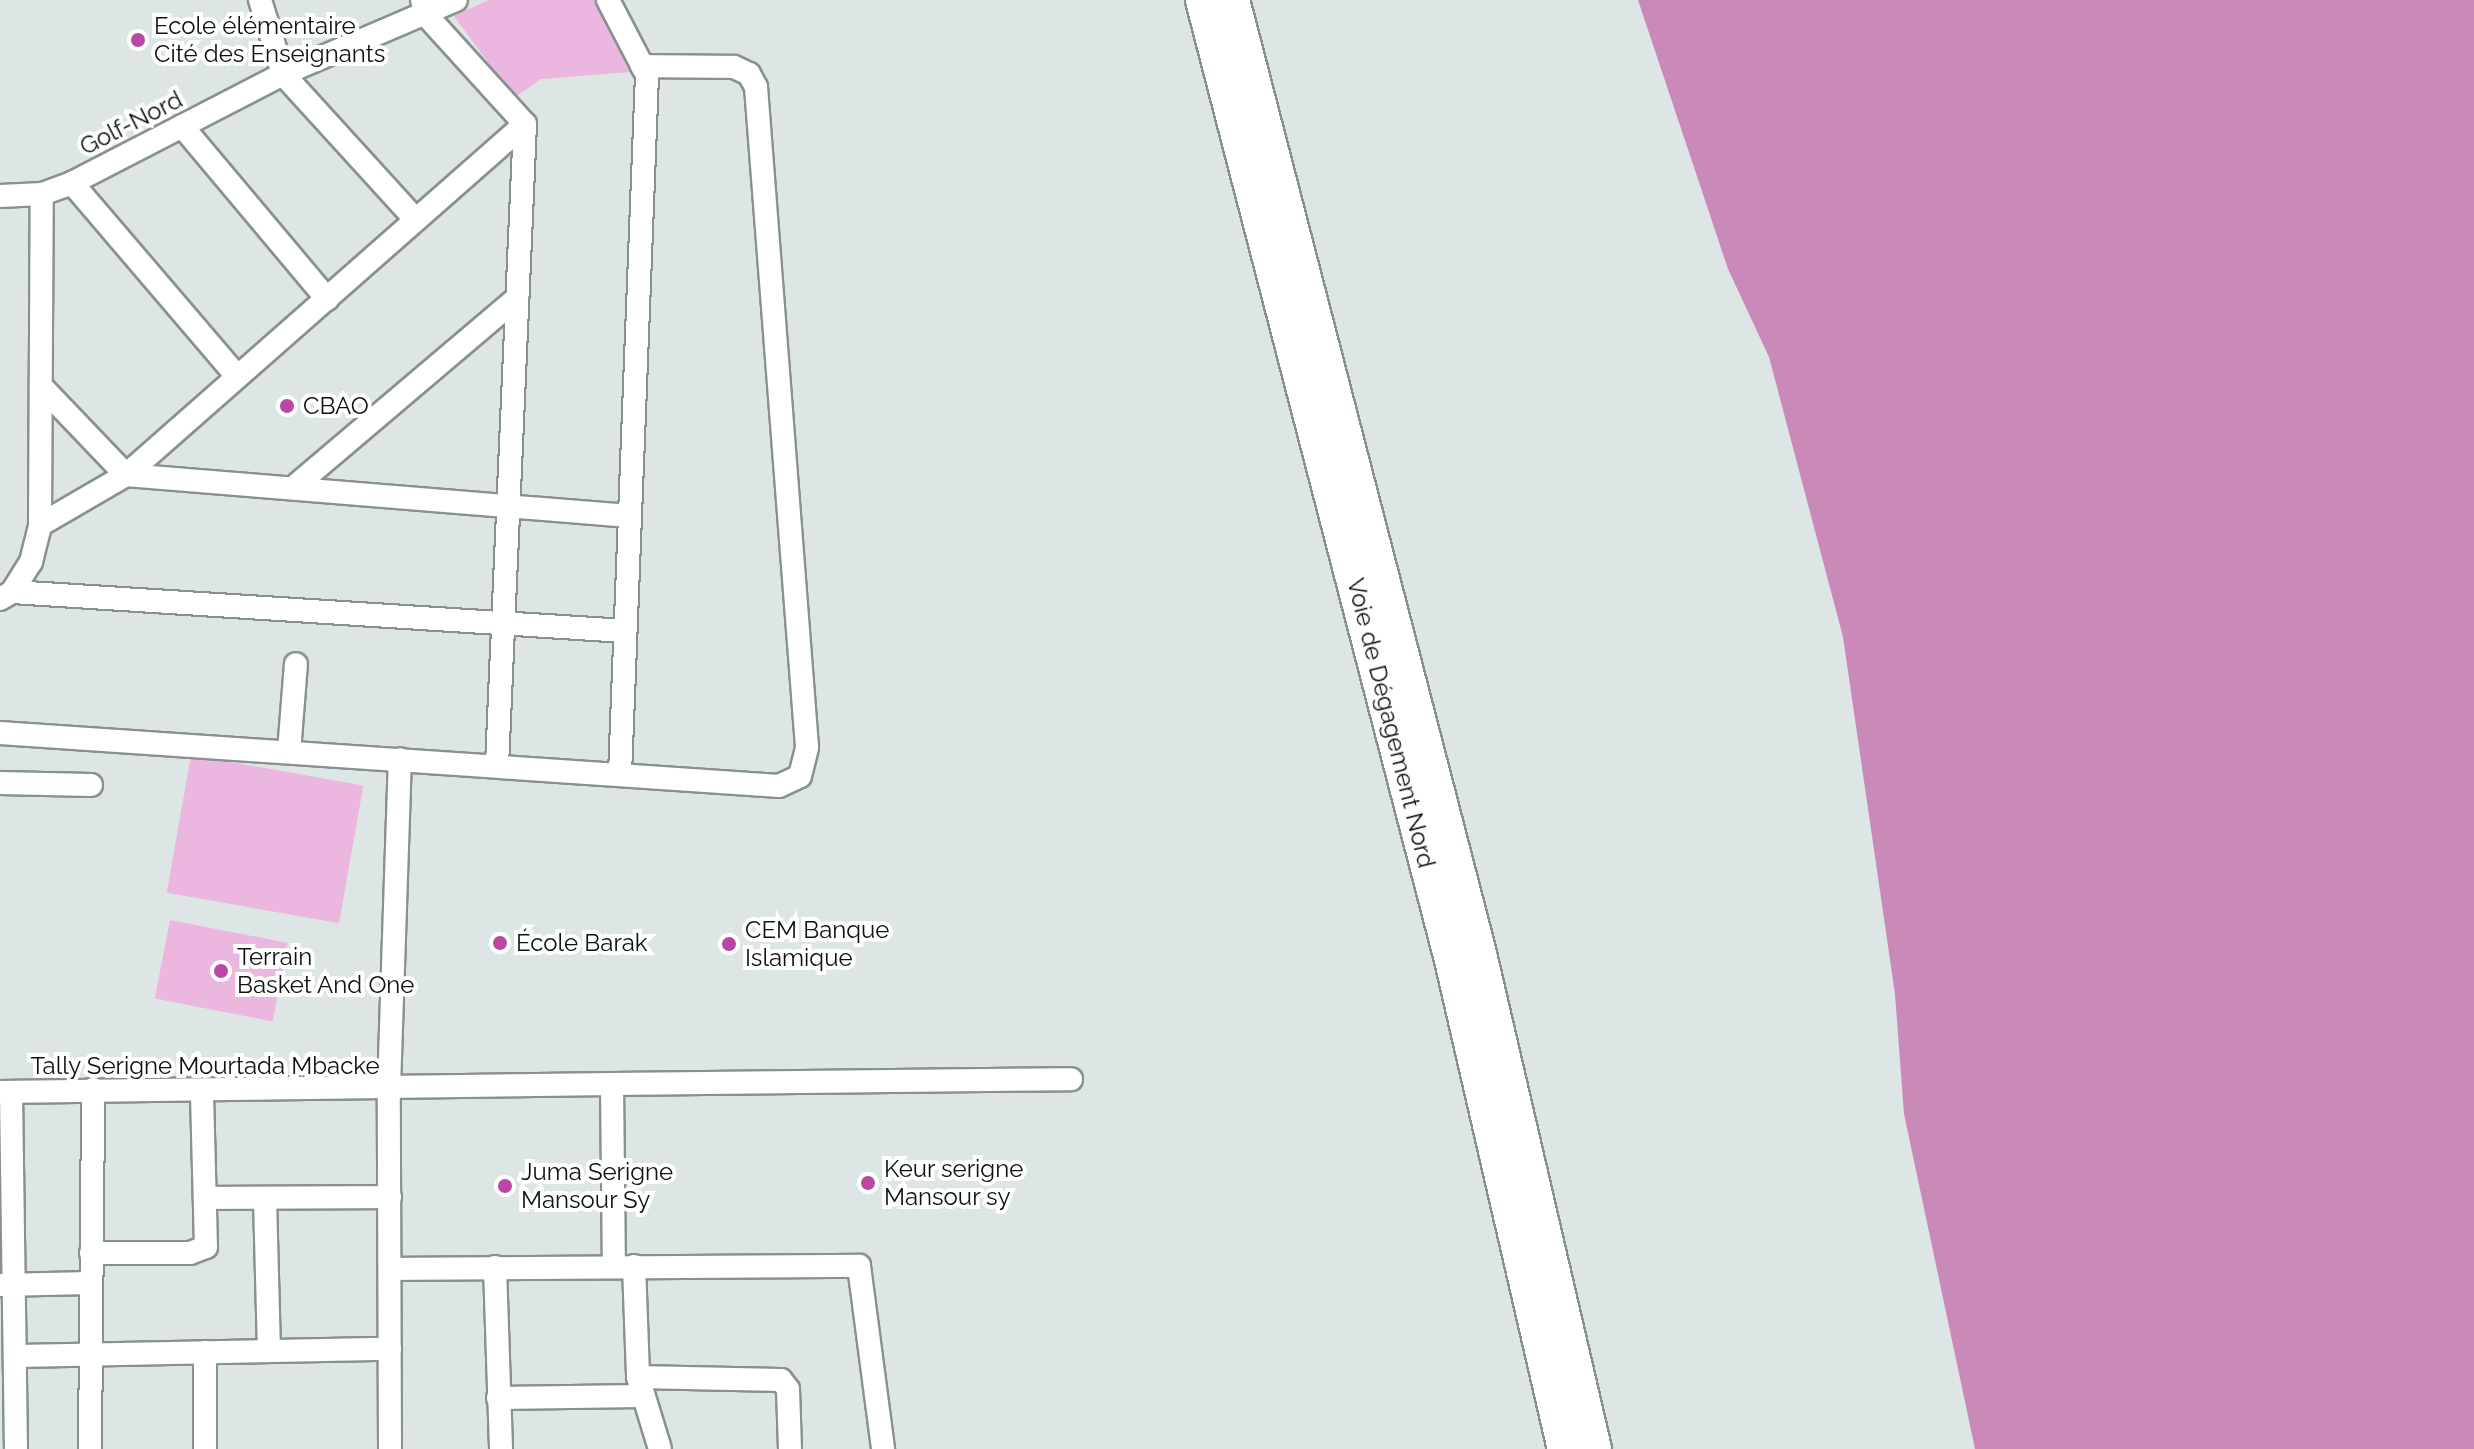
<!DOCTYPE html>
<meta charset="utf-8">
<style>
body{margin:0}
#map{position:relative;width:2474px;height:1449px;overflow:hidden;background:#dde6e5;font-family:Raleway,sans-serif}
div>[style]{position:absolute}
.green>*{inset:0;background:#ecb7de;transform-origin:0 0}
.water>*{inset:0;background:#c989b9}
.roads{filter:drop-shadow(2px 0 #899190) drop-shadow(-2px 0 #899190) drop-shadow(0 2px #899190) drop-shadow(0 -2px #899190)}
.minor>*{height:22px;margin:-11px;padding:0 11px;transform-origin:11px;border-radius:11px;background:#fff}
.highway>*{height:34px;margin:-17px;padding:0 17px;transform-origin:17px;border-radius:17px;background:#fff}
.dots>*{width:22px;height:22px;translate:-50% -50%;box-sizing:border-box;border:4px solid #fff;border-radius:50%}
span{translate:-50% -50%;white-space:nowrap;text-align:center;line-height:1.15;-webkit-text-stroke:8px #fff;paint-order:stroke}
.poi-label{font-size:24px;color:#0e1111}
.left{translate:0 -50%;text-align:left}
.street-label{font-size:24px;color:#0e1111}
</style>
<div id="map">
<div class="green">
<i style="clip-path:polygon(489px 0,599px 0,631px 72px,541px 79px,514px 98px,454px 16px)"></i>
<i style="left:191px;top:755px;width:175px;height:140px;rotate:10deg"></i>
<i style="left:170px;top:920px;width:120px;height:80px;rotate:11deg"></i>
</div>
<div class="water">
<i style="clip-path:polygon(1638px 0,2474px 0,2474px 1449px,1975px 1449px,1904px 1114px,1895px 994px,1843px 637px,1769px 357px,1728px 269px)"></i>
</div>
<div class="roads">
<div class="minor">
<i style="left:260px;top:0;width:77px;rotate:72.7deg"></i>
<i style="left:283px;top:74px;width:196px;rotate:47.7deg"></i>
<i style="left:422px;top:0;width:16px;rotate:75deg"></i>
<i style="left:426px;top:15px;width:147px;rotate:47.8deg"></i>
<i style="left:525px;top:124px;width:643px;rotate:92.5deg"></i>
<i style="left:608px;top:0;width:85px;rotate:62.5deg"></i>
<i style="left:647px;top:75px;width:700px;rotate:92.21deg"></i>
<i style="left:182px;top:126px;width:226px;rotate:50deg"></i>
<i style="left:72px;top:183px;width:254px;rotate:49.5deg"></i>
<i style="left:0;top:196px;width:42px;rotate:-2.7deg"></i>
<i style="left:42px;top:194px;width:32px;rotate:-20deg"></i>
<i style="left:72px;top:183px;width:237px;rotate:-27.3deg"></i>
<i style="left:283px;top:74px;width:188px;rotate:-23.2deg"></i>
<i style="left:41px;top:386px;width:123px;rotate:46.3deg"></i>
<i style="left:126px;top:475px;width:505px;rotate:4.66deg"></i>
<i style="left:293px;top:488px;width:294px;rotate:-40.3deg"></i>
<i style="left:40px;top:525px;width:99px;rotate:-30.2deg"></i>
<i style="left:126px;top:475px;width:531px;rotate:-41.34deg"></i>
<i style="left:12px;top:592px;width:36px;rotate:-58deg"></i>
<i style="left:31px;top:562px;width:38px;rotate:-76deg"></i>
<i style="left:40px;top:525px;width:331px;rotate:-89.7deg"></i>
<i style="left:0;top:599px;width:14px;rotate:-30deg"></i>
<i style="left:12px;top:592px;width:614px;rotate:3.64deg"></i>
<i style="left:0;top:733px;width:781px;rotate:3.89deg"></i>
<i style="left:779px;top:786px;width:23px;rotate:-25deg"></i>
<i style="left:800px;top:776px;width:30px;rotate:-76deg"></i>
<i style="left:807px;top:747px;width:662px;rotate:-94.42deg"></i>
<i style="left:756px;top:87px;width:15px;rotate:-118deg"></i>
<i style="left:749px;top:74px;width:17px;rotate:-155deg"></i>
<i style="left:734px;top:67px;width:92px;rotate:-179.4deg"></i>
<i style="left:289px;top:752px;width:88px;rotate:-85.5deg"></i>
<i style="left:0;top:783px;width:91px;rotate:1.3deg"></i>
<i style="left:612px;top:1084px;width:459px;rotate:-0.6deg"></i>
<i style="left:0;top:1092px;width:612px;rotate:-0.75deg"></i>
<i style="left:612px;top:1084px;width:182px;rotate:89.4deg"></i>
<i style="left:11px;top:1092px;width:357px;rotate:89.2deg"></i>
<i style="left:205px;top:1198px;width:185px;rotate:-0.3deg"></i>
<i style="left:265px;top:1199px;width:152px;rotate:88.5deg"></i>
<i style="left:91px;top:1253px;width:99px"></i>
<i style="left:190px;top:1253px;width:17px;rotate:-21deg"></i>
<i style="left:206px;top:1247px;width:157px;rotate:-91.5deg"></i>
<i style="left:634px;top:1266px;width:111px;rotate:87.9deg"></i>
<i style="left:638px;top:1377px;width:75px;rotate:73deg"></i>
<i style="left:495px;top:1267px;width:182px;rotate:88.1deg"></i>
<i style="left:390px;top:1269px;width:469px;rotate:-0.4deg"></i>
<i style="left:859px;top:1266px;width:185px;rotate:82.5deg"></i>
<i style="left:0;top:1285px;width:91px;rotate:-1.3deg"></i>
<i style="left:16px;top:1356px;width:374px;rotate:-1.1deg"></i>
<i style="left:638px;top:1377px;width:143px;rotate:1.2deg"></i>
<i style="left:781px;top:1380px;width:11px;rotate:52deg"></i>
<i style="left:788px;top:1389px;width:60px;rotate:88.1deg"></i>
<i style="left:498px;top:1398px;width:144px;rotate:-0.8deg"></i>
<i style="left:90px;top:1449px;width:360px;rotate:-89.5deg"></i>
<i style="left:205px;top:1449px;width:97px;rotate:-90deg"></i>
<i style="left:390px;top:1449px;width:361px;rotate:-90.2deg"></i>
<i style="left:389px;top:1088px;width:329px;rotate:-88.1deg"></i>
</div>
<div class="highway">
<i style="left:1203px;top:0;width:992px;rotate:75.46deg"></i>
<i style="left:1452px;top:960px;width:502px;rotate:76.99deg"></i>
<i style="left:1232px;top:0;width:985px;rotate:75.48deg"></i>
<i style="left:1479px;top:954px;width:508px;rotate:76.92deg"></i>
</div>
</div>
<div class="dots">
<i style="left:138px;top:40px;background:#b947a3"></i>
<i style="left:287px;top:406px;background:#b947a3"></i>
<i style="left:500px;top:943px;background:#b947a3"></i>
<i style="left:729px;top:944px;background:#b947a3"></i>
<i style="left:221px;top:971px;background:#b947a3"></i>
<i style="left:868px;top:1183px;background:#b947a3"></i>
<i style="left:505px;top:1186px;background:#b947a3"></i>
</div>
<div class="poi-label">
<span class="left" style="left:154px;top:40px">Ecole élémentaire<br>Cité des Enseignants</span>
<span class="left" style="left:303px;top:406px">CBAO</span>
<span class="left" style="left:745px;top:944px">CEM Banque<br>Islamique</span>
<span class="left" style="left:516px;top:943px">École Barak</span>
<span class="left" style="left:237px;top:971px">Terrain<br>Basket And One</span>
<span class="left" style="left:884px;top:1183px">Keur serigne<br>Mansour sy</span>
<span class="left" style="left:521px;top:1186px">Juma Serigne<br>Mansour Sy</span>
</div>
<div class="street-label">
<span style="left:131px;top:123px;rotate:-27deg">Golf-Nord</span>
<span style="left:1391px;top:723px;rotate:76deg">Voie de Dégagement Nord</span>
<span style="left:205px;top:1066px">Tally Serigne Mourtada Mbacke</span>
</div>
</div>
